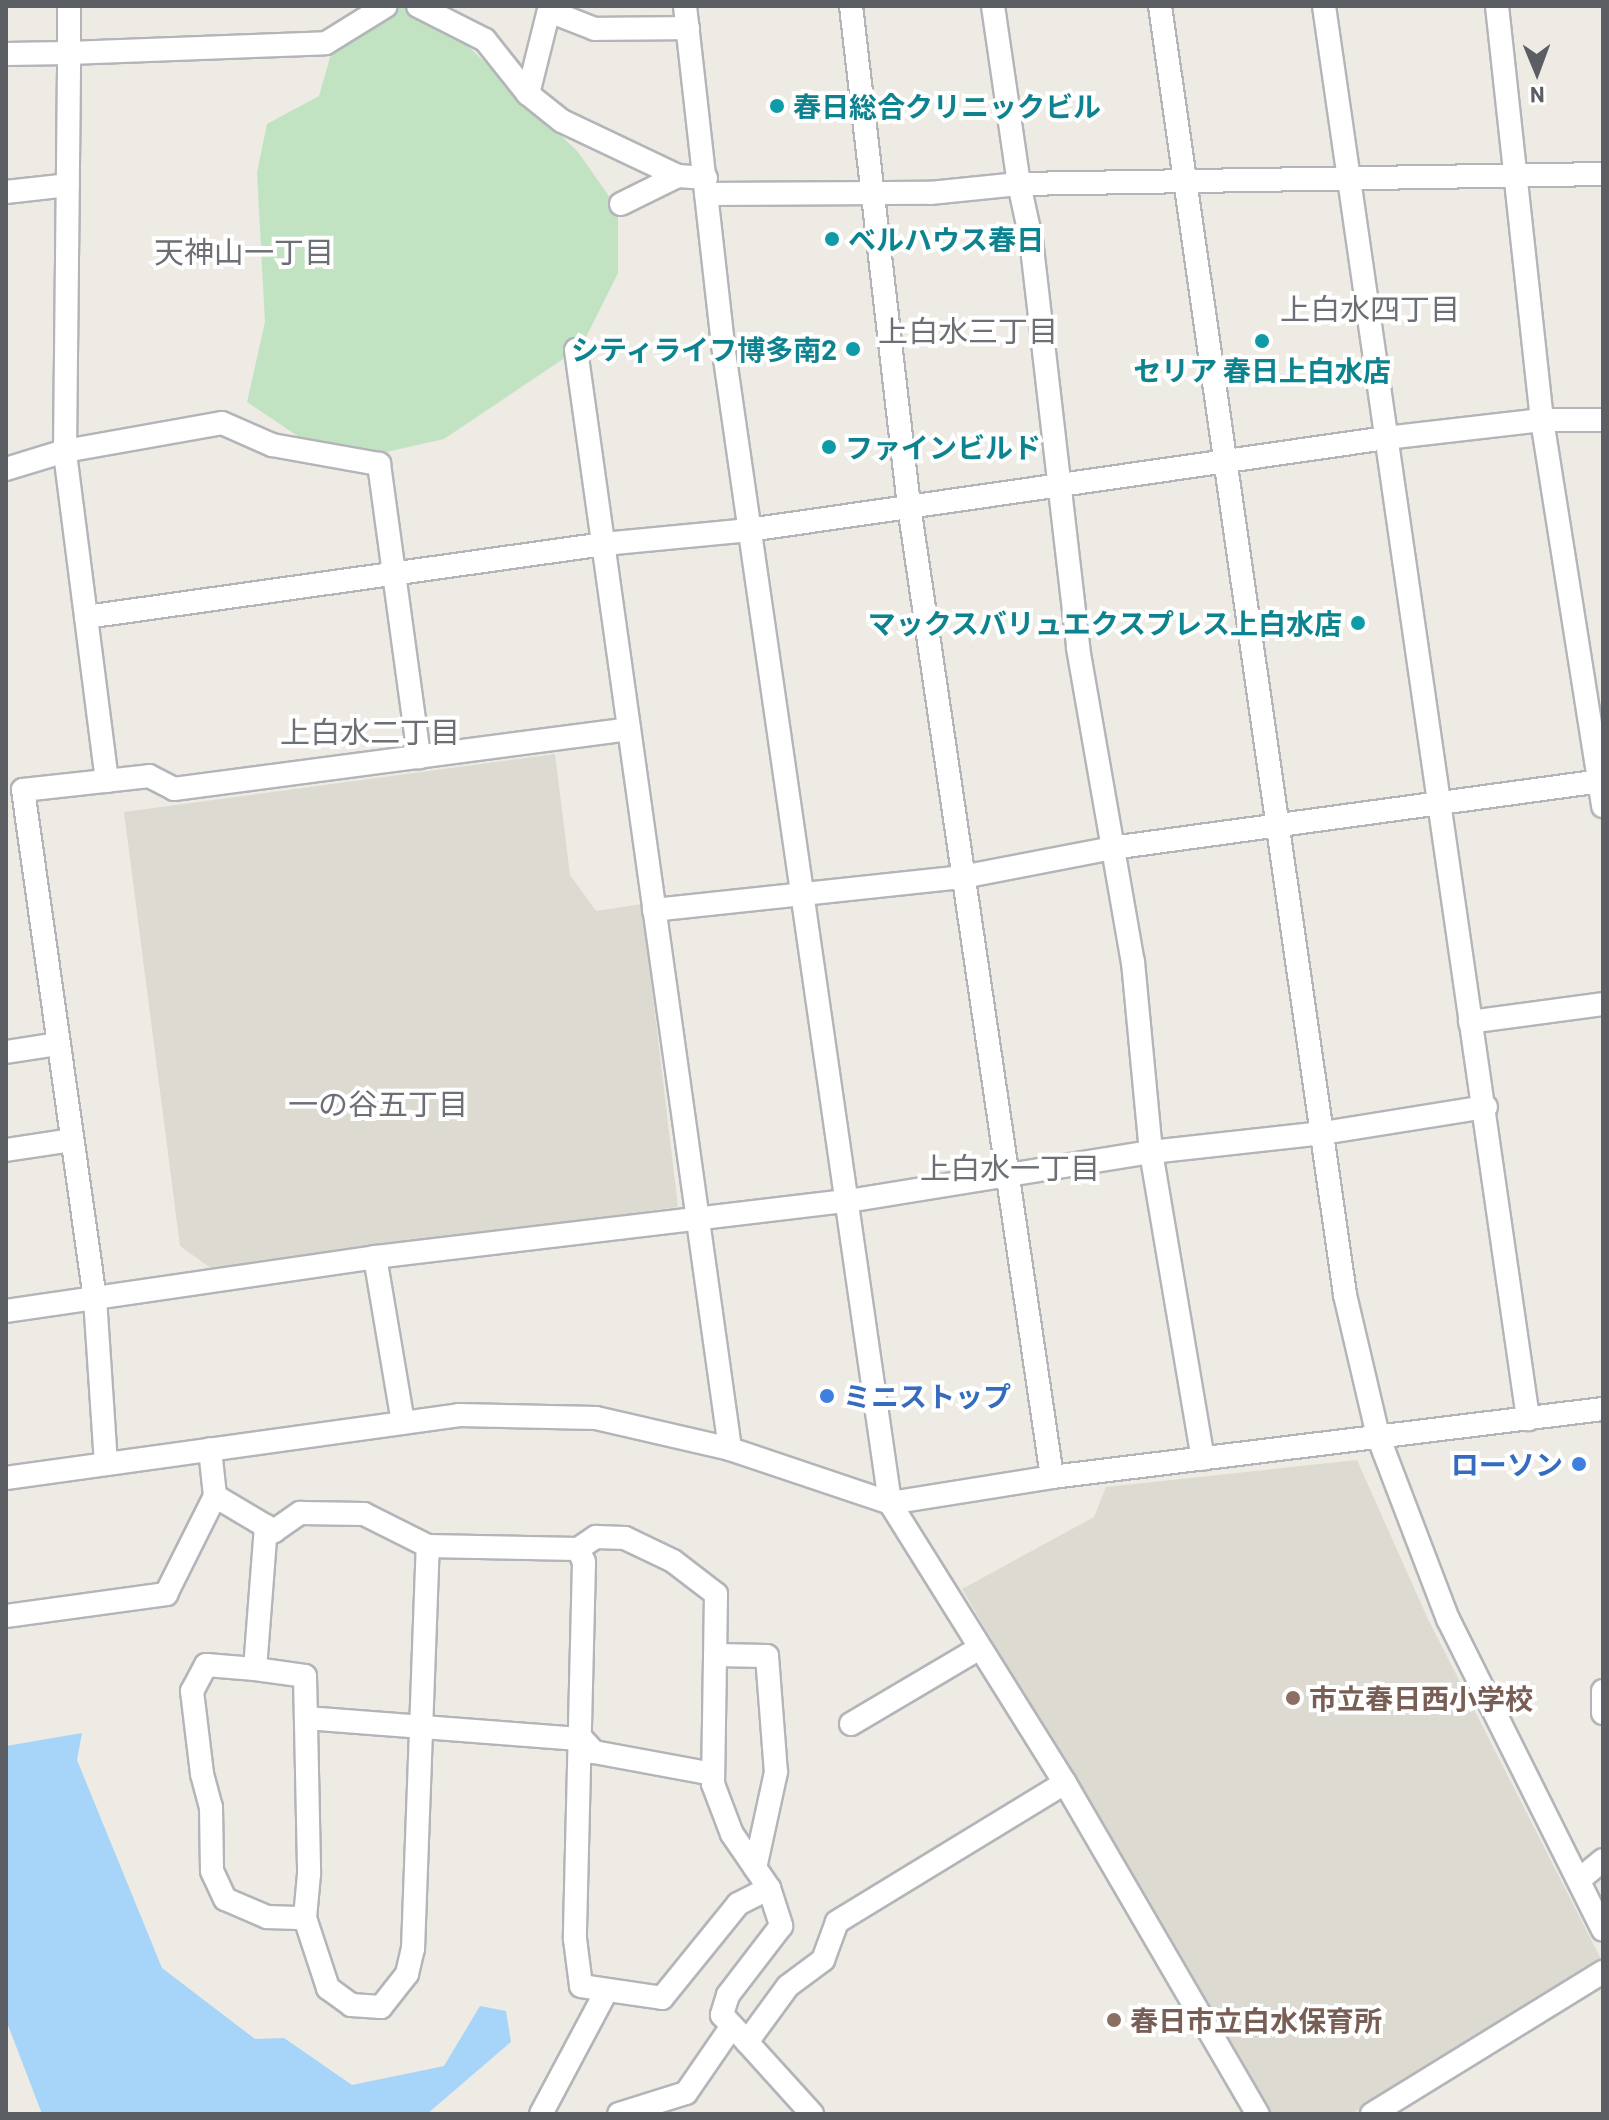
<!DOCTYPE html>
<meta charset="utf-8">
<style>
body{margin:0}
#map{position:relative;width:1609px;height:2120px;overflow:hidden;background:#edebe3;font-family:Barlow,"Noto Sans JP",sans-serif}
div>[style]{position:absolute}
.education>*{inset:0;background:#dddad1}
.green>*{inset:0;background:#c1e3c1}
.water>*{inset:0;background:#a7d5f9}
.roads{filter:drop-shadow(2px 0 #b3b5b9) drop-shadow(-2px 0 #b3b5b9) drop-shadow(0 2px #b3b5b9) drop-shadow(0 -2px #b3b5b9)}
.minor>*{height:22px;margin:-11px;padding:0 11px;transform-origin:11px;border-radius:11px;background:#fff}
.dots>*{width:22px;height:22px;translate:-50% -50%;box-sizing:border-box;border:4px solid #fff;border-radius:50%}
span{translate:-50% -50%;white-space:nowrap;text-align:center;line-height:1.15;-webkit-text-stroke:8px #fff;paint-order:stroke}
.culture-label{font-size:28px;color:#0d838f;font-weight:700}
.left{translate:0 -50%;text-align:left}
.right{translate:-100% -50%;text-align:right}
.shop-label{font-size:28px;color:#366cbe;font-weight:700}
.education-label{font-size:28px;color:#785e54;font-weight:700}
.neighbourhood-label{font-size:30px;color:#6c7075}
.frame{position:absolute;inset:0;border:8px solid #5b5f63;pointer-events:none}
.north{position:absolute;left:1497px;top:32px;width:80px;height:80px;-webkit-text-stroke:6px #fff;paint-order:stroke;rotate:179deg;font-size:22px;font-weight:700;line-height:32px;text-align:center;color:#5b5f63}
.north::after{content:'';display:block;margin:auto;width:28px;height:36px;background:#5b5f63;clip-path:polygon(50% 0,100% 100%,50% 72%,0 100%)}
</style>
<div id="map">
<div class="education">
<i style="clip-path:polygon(555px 754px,570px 875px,596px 911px,642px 904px,678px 1207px,212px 1269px,180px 1246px,124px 812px)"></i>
<i style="clip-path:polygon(1357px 1460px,1427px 1617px,1602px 1961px,1351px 2114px,1269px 2114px,962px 1589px,1094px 1517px,1106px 1487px)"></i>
</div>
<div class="green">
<i style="clip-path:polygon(407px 7px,468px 46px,578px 152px,618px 209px,618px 273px,581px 347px,444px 439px,382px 453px,314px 447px,247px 402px,265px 322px,257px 173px,267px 124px,319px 96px,331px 54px,391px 9px)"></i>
</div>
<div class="water">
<i style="clip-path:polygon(82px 1733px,77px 1760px,162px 1968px,255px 2039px,284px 2038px,352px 2085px,444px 2066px,480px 2006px,506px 2011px,511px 2042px,427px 2114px,42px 2114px,6px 2020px,6px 1746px)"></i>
</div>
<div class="roads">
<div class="minor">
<i style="left:418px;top:6px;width:75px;rotate:26.9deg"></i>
<i style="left:485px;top:40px;width:69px;rotate:51.5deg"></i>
<i style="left:528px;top:94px;width:43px;rotate:38.5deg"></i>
<i style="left:562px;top:121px;width:128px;rotate:25.4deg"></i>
<i style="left:678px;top:176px;width:28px;rotate:4deg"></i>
<i style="left:685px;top:6px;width:341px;rotate:83.6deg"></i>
<i style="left:723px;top:345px;width:1170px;rotate:81.79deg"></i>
<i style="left:890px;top:1503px;width:164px;rotate:-9.1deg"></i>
<i style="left:1052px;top:1477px;width:555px;rotate:-7.04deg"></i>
<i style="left:851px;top:6px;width:503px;rotate:83.38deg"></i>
<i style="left:909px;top:506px;width:981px;rotate:81.62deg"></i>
<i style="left:993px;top:6px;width:180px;rotate:81.7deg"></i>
<i style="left:1019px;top:184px;width:584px;rotate:-0.98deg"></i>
<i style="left:1160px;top:6px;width:1302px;rotate:81.83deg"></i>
<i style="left:1345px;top:1295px;width:145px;rotate:76.8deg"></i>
<i style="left:1378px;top:1436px;width:196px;rotate:69.1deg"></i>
<i style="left:1448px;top:1619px;width:347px;rotate:63.5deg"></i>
<i style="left:1324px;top:6px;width:1428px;rotate:81.78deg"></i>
<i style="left:1497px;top:6px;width:416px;rotate:83.8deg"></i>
<i style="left:1542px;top:420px;width:391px;rotate:81deg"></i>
<i style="left:549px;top:11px;width:49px;rotate:21.4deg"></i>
<i style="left:595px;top:29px;width:93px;rotate:-0.6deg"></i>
<i style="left:6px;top:54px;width:63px;rotate:-0.9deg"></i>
<i style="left:69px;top:53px;width:47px;rotate:-90deg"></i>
<i style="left:528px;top:94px;width:91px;rotate:-76deg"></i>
<i style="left:6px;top:192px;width:62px;rotate:-6.4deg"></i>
<i style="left:706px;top:194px;width:224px;rotate:-0.3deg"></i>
<i style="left:930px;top:193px;width:89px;rotate:-5.8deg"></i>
<i style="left:1019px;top:184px;width:56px;rotate:77.7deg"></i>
<i style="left:1031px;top:239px;width:412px;rotate:83.4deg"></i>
<i style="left:1078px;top:648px;width:319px;rotate:80.1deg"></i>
<i style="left:1133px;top:962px;width:191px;rotate:84.6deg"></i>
<i style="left:1151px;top:1152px;width:311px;rotate:80.4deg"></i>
<i style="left:621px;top:204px;width:64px;rotate:-26.2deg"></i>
<i style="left:576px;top:350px;width:1110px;rotate:82.02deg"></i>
<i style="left:6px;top:469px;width:62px;rotate:-17deg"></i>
<i style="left:65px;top:451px;width:159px;rotate:-10.1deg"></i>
<i style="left:222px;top:423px;width:55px;rotate:23.7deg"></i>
<i style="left:272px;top:445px;width:109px;rotate:10.1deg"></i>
<i style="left:379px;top:464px;width:296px;rotate:82.2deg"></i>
<i style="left:86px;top:617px;width:523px;rotate:-8.02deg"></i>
<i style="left:604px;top:544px;width:146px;rotate:-5.5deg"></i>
<i style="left:749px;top:530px;width:644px;rotate:-8.22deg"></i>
<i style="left:1386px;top:438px;width:157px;rotate:-6.6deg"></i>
<i style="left:1542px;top:420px;width:61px"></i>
<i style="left:107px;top:781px;width:333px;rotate:-97.3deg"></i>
<i style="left:65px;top:451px;width:398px;rotate:-89.4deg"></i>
<i style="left:69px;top:53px;width:257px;rotate:-2.2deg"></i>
<i style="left:326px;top:43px;width:70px;rotate:-31.7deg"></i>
<i style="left:654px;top:910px;width:310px;rotate:-6.1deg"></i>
<i style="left:962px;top:877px;width:153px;rotate:-10.9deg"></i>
<i style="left:1112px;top:848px;width:496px;rotate:-7.8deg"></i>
<i style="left:1470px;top:1022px;width:134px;rotate:-7.7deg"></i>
<i style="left:6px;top:1052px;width:53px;rotate:-8.7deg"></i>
<i style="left:6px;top:1150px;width:66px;rotate:-8.7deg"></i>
<i style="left:375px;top:1257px;width:168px;rotate:80.4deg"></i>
<i style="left:6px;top:1311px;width:373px;rotate:-8.3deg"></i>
<i style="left:375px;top:1257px;width:476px;rotate:-6.8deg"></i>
<i style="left:848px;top:1201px;width:307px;rotate:-9.2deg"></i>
<i style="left:1151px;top:1152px;width:173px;rotate:-6.3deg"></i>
<i style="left:1323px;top:1133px;width:165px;rotate:-9.1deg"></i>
<i style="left:106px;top:1464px;width:165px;rotate:-93.8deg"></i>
<i style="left:95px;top:1299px;width:514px;rotate:-98.05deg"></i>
<i style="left:23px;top:790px;width:127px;rotate:-6.3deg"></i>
<i style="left:149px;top:776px;width:28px;rotate:27deg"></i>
<i style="left:174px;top:789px;width:459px;rotate:-7.5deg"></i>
<i style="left:6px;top:1478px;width:456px;rotate:-7.9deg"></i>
<i style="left:458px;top:1415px;width:138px;rotate:1.2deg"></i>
<i style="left:596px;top:1418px;width:138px;rotate:13deg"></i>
<i style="left:730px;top:1449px;width:169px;rotate:18.6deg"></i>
<i style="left:890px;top:1503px;width:330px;rotate:58deg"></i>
<i style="left:1065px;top:1783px;width:383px;rotate:59.8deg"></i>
<i style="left:215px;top:1496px;width:69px;rotate:30.7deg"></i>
<i style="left:274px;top:1531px;width:32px;rotate:-35deg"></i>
<i style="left:300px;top:1513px;width:64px;rotate:0.9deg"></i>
<i style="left:364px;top:1514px;width:72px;rotate:26.6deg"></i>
<i style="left:428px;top:1546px;width:150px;rotate:1.1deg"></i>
<i style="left:578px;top:1549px;width:22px;rotate:-34deg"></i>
<i style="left:596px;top:1537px;width:29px;rotate:2deg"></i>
<i style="left:625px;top:1538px;width:53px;rotate:25.6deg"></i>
<i style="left:673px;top:1561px;width:54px;rotate:37.5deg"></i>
<i style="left:716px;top:1594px;width:190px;rotate:90.9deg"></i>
<i style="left:713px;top:1784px;width:53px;rotate:69.2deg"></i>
<i style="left:732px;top:1834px;width:65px;rotate:55.6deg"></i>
<i style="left:769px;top:1888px;width:40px;rotate:72deg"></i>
<i style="left:781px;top:1926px;width:87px;rotate:127.5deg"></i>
<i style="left:728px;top:1995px;width:21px;rotate:107deg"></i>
<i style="left:722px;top:2015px;width:37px;rotate:47deg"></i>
<i style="left:747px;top:2042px;width:69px;rotate:-53.8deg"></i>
<i style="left:788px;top:1986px;width:44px;rotate:-36.6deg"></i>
<i style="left:823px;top:1960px;width:40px;rotate:-69.8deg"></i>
<i style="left:837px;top:1922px;width:267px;rotate:-31.4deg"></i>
<i style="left:266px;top:1526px;width:143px;rotate:94.4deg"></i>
<i style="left:255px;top:1669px;width:50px;rotate:8deg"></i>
<i style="left:305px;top:1676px;width:198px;rotate:88.8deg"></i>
<i style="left:309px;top:1874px;width:44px;rotate:95.2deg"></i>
<i style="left:305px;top:1918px;width:74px;rotate:71.8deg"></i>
<i style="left:328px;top:1988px;width:29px;rotate:36deg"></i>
<i style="left:351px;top:2005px;width:30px;rotate:4deg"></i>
<i style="left:381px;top:2007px;width:42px;rotate:-51.8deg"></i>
<i style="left:407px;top:1974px;width:26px;rotate:-77deg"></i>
<i style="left:413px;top:1949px;width:403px;rotate:-87.9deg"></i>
<i style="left:578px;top:1549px;width:14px;rotate:65deg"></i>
<i style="left:584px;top:1562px;width:377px;rotate:91.4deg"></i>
<i style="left:575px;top:1939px;width:47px;rotate:82.7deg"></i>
<i style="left:581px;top:1986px;width:82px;rotate:8.4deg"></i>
<i style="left:662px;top:1998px;width:121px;rotate:-51deg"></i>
<i style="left:738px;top:1904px;width:35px;rotate:-27deg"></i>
<i style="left:6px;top:1616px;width:162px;rotate:-7.8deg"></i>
<i style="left:166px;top:1594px;width:110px;rotate:-63.4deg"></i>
<i style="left:215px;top:1496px;width:47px;rotate:-96.1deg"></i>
<i style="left:715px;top:1655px;width:52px;rotate:1.1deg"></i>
<i style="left:767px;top:1656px;width:116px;rotate:85.6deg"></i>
<i style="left:776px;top:1772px;width:98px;rotate:102.3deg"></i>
<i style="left:255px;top:1669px;width:49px;rotate:-175.3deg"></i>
<i style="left:206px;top:1665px;width:30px;rotate:118deg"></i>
<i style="left:192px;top:1691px;width:84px;rotate:83.1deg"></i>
<i style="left:202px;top:1774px;width:34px;rotate:75deg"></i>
<i style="left:211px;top:1807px;width:64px;rotate:89.1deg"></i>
<i style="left:212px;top:1871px;width:31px;rotate:65deg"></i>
<i style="left:225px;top:1899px;width:46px;rotate:23.2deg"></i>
<i style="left:267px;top:1917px;width:38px;rotate:2deg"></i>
<i style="left:1603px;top:1691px;width:22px;rotate:90deg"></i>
<i style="left:306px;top:1718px;width:277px;rotate:4.4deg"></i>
<i style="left:582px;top:1739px;width:18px;rotate:47deg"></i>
<i style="left:594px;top:1752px;width:121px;rotate:10.5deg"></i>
<i style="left:851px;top:1724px;width:147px;rotate:-30.6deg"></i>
<i style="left:1579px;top:1880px;width:31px;rotate:-40deg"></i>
<i style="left:747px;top:2042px;width:97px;rotate:47.9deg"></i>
<i style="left:541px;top:2114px;width:140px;rotate:-62deg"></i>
<i style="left:619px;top:2114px;width:70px;rotate:-17.4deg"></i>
<i style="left:686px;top:2093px;width:81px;rotate:-55.5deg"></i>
<i style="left:1372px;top:2114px;width:271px;rotate:-31.6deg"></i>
</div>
</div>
<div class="dots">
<i style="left:777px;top:106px;background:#0f9aa8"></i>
<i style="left:832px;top:239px;background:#0f9aa8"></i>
<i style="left:1262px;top:341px;background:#0f9aa8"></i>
<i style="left:853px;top:349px;background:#0f9aa8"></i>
<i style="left:829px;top:447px;background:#0f9aa8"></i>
<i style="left:1358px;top:623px;background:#0f9aa8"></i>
<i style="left:827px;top:1396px;background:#3f7fe0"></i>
<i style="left:1579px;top:1464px;background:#3f7fe0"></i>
<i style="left:1293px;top:1698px;background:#8d6e63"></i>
<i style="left:1114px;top:2020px;background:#8d6e63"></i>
</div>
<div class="culture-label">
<span class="left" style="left:793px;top:106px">春日総合クリニックビル</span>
<span class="left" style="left:848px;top:239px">ベルハウス春日</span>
<span class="right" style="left:837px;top:349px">シティライフ博多南2</span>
<span style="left:1262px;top:370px">セリア 春日上白水店</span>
<span class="left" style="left:845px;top:447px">ファインビルド</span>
<span class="right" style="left:1342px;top:623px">マックスバリュエクスプレス上白水店</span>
</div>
<div class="shop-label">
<span class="left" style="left:843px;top:1396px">ミニストップ</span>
<span class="right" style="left:1563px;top:1464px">ローソン</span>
</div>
<div class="education-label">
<span class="left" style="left:1309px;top:1698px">市立春日西小学校</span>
<span class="left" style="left:1130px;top:2020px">春日市立白水保育所</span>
</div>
<div class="neighbourhood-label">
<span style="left:244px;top:251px">天神山一丁目</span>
<span style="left:1370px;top:308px">上白水四丁目</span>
<span style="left:968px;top:330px">上白水三丁目</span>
<span style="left:370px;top:731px">上白水二丁目</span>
<span style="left:378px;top:1103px">一の谷五丁目</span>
<span style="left:1010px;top:1167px">上白水一丁目</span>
</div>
<div class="frame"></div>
<div class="north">N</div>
</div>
